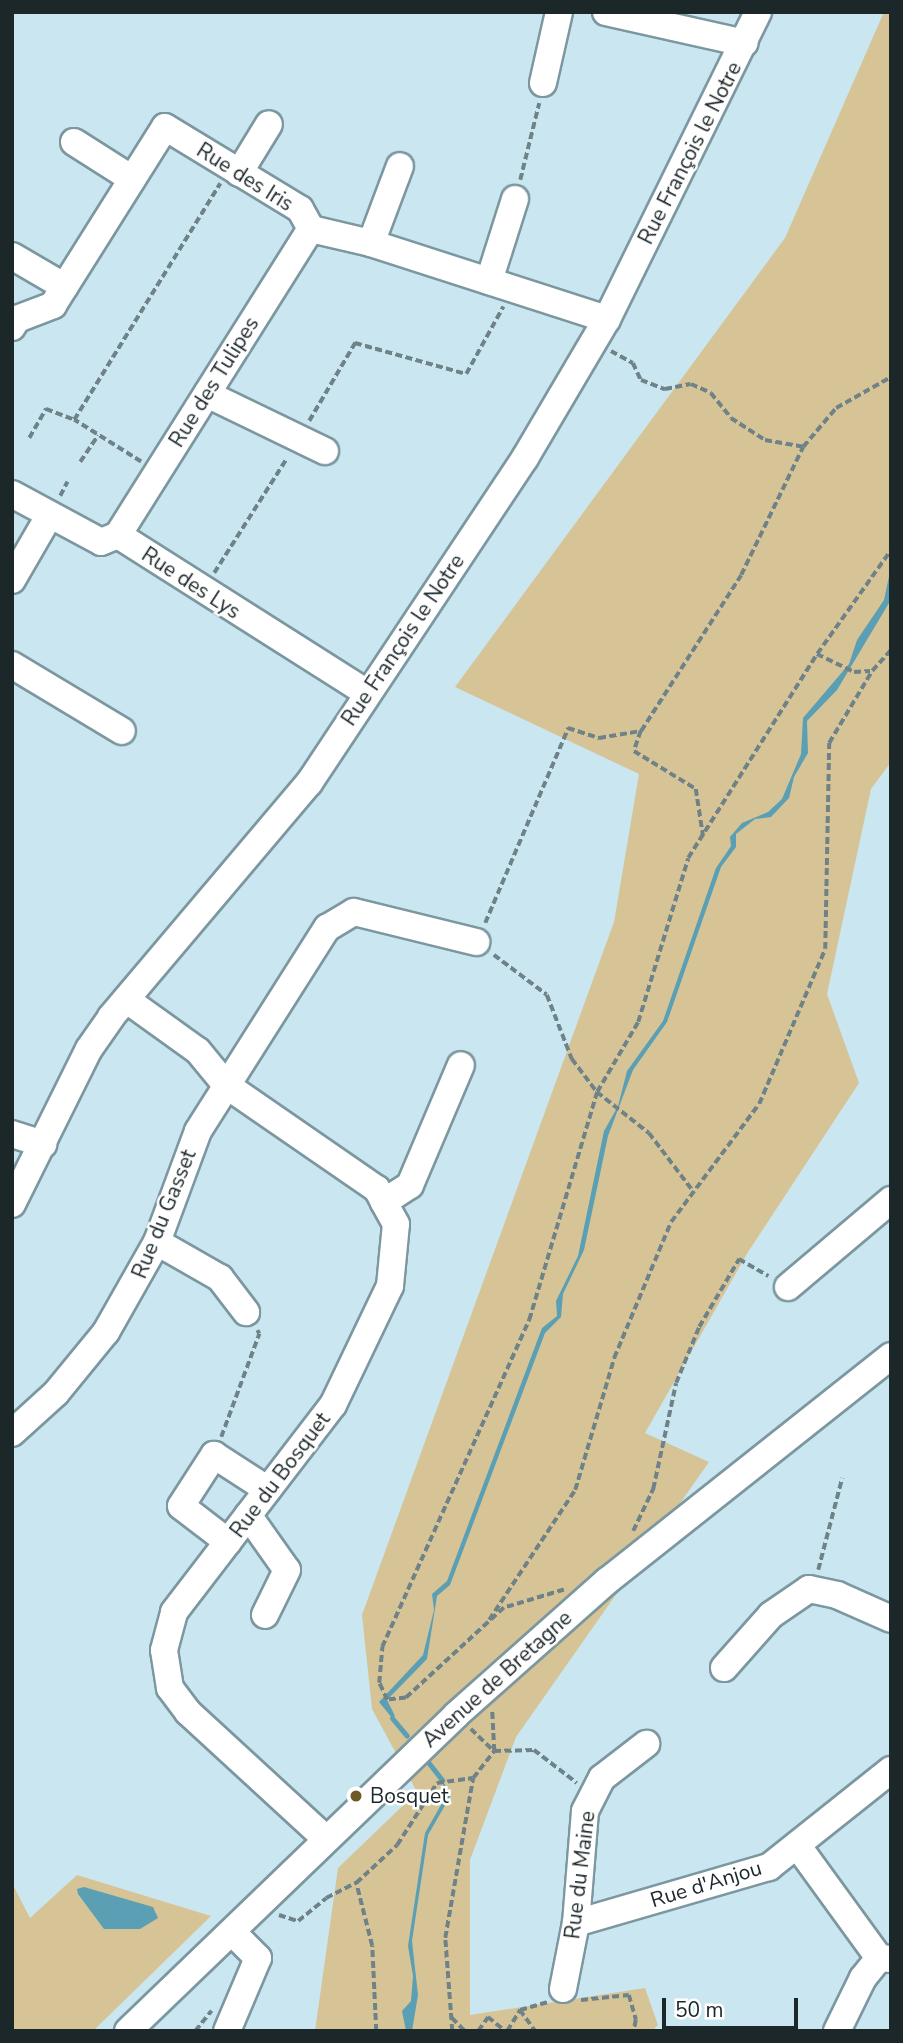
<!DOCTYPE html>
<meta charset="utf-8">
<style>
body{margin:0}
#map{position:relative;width:903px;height:2043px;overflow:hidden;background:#cae6f0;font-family:"Nunito Sans",sans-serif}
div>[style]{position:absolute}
.green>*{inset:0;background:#d6c496}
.water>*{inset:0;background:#5a9fb4}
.stream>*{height:5px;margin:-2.5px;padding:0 2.5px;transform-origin:2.5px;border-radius:2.5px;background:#5a9fb4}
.path>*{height:3.5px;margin-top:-1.75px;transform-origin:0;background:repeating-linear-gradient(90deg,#6f8288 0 7px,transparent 0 10.5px)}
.roads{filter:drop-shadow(2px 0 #7c97a0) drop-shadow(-2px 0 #7c97a0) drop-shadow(0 2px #7c97a0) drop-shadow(0 -2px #7c97a0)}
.minor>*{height:26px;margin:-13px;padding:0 13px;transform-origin:13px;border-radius:13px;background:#fff}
.dots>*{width:19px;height:19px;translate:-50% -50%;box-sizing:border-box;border:4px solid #fff;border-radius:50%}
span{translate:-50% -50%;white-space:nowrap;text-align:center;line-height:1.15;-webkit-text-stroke:5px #fff;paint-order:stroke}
.street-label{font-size:21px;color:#1c272a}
.poi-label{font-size:21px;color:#1c272a}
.left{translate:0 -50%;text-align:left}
.frame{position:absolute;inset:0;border:14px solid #1c272a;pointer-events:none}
.scale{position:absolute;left:662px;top:1998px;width:136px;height:32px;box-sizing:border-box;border:4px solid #1c272a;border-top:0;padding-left:9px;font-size:21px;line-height:24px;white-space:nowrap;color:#1c272a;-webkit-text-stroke:5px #fff;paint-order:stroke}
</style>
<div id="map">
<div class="green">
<i style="clip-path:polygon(884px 12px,891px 12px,891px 762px,871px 789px,827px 994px,859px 1083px,748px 1252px,645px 1433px,709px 1462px,516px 1737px,470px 1860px,470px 2015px,645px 1988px,658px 2025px,652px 2031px,315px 2031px,338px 1868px,417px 1792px,372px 1709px,362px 1615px,614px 922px,639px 774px,455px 687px,785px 238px)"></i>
<i style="clip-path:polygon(77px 1875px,211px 1916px,93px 2031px,12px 2031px,12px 1883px,30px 1918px)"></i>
</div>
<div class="water">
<i style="clip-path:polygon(891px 567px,889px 603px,837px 690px,807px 721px,808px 753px,794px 777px,789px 798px,771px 817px,755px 819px,736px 834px,736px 847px,721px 867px,667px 1022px,633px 1070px,608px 1136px,584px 1250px,563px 1294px,561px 1317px,545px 1333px,450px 1585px,437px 1596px,427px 1659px,387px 1700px,395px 1716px,392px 1718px,379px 1702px,423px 1655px,434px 1610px,432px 1594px,447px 1581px,542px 1328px,557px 1316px,556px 1301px,578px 1256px,604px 1131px,618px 1106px,627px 1071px,663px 1021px,716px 868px,731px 846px,730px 837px,742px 823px,768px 812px,782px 799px,801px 754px,803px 718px,849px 664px,857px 640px,884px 600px)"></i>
<i style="clip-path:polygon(442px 1780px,451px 1795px,428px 1835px,412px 1941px,418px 1995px,412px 2031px,406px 2031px,402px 2011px,411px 2001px,413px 1976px,408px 1946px,425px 1833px,446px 1796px)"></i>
<i style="clip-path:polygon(84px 1887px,153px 1907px,158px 1918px,140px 1929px,104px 1929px,78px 1894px,77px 1889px)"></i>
</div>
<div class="stream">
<i style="left:392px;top:1718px;width:23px;rotate:50deg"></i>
<i style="left:428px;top:1762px;width:23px;rotate:52deg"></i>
</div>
<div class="path">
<i style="left:520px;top:180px;width:79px;rotate:-76.1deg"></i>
<i style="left:611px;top:351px;width:25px;rotate:29deg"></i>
<i style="left:633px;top:363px;width:19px;rotate:65deg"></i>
<i style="left:641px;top:380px;width:26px;rotate:21deg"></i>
<i style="left:665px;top:389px;width:26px;rotate:-11deg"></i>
<i style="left:691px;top:384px;width:22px;rotate:24deg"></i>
<i style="left:711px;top:393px;width:32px;rotate:51deg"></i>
<i style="left:731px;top:418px;width:40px;rotate:32.9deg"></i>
<i style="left:765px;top:440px;width:39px;rotate:10deg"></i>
<i style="left:309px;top:421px;width:91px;rotate:-59.5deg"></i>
<i style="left:355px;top:343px;width:115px;rotate:15.6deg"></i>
<i style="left:466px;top:374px;width:77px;rotate:-61.1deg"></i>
<i style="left:29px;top:438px;width:34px;rotate:-60deg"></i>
<i style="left:46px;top:409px;width:30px;rotate:21deg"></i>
<i style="left:80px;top:462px;width:32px;rotate:-56deg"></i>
<i style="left:141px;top:462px;width:79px;rotate:-147.9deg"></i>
<i style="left:74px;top:420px;width:278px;rotate:-58.3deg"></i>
<i style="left:60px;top:496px;width:16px;rotate:-63deg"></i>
<i style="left:214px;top:573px;width:136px;rotate:-57.6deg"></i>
<i style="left:817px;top:654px;width:41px;rotate:25.9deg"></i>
<i style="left:854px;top:672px;width:16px;rotate:-4deg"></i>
<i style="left:641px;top:731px;width:21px;rotate:109deg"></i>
<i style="left:634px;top:751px;width:73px;rotate:31.5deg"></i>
<i style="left:696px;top:789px;width:47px;rotate:81.3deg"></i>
<i style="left:485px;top:923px;width:212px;rotate:-66.9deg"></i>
<i style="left:568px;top:728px;width:33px;rotate:18deg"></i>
<i style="left:599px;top:738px;width:43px;rotate:-9.5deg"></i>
<i style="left:641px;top:731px;width:185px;rotate:-57.3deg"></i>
<i style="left:741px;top:575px;width:142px;rotate:-64.2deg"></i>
<i style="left:803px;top:447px;width:51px;rotate:-49.8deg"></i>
<i style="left:836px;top:408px;width:63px;rotate:-29.4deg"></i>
<i style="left:494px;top:955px;width:66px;rotate:37deg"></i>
<i style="left:547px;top:995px;width:69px;rotate:68.7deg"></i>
<i style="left:572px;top:1059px;width:41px;rotate:52.9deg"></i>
<i style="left:597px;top:1092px;width:66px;rotate:38.3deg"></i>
<i style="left:649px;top:1133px;width:73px;rotate:52.8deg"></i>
<i style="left:221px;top:1437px;width:110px;rotate:-69.7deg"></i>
<i style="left:259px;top:1334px;width:4px;rotate:-117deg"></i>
<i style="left:633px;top:1531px;width:47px;rotate:-64.5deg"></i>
<i style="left:653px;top:1489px;width:108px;rotate:-77.8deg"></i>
<i style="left:676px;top:1383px;width:61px;rotate:-67.7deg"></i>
<i style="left:699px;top:1327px;width:79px;rotate:-59.5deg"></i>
<i style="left:739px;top:1259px;width:34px;rotate:30deg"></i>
<i style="left:818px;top:1570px;width:95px;rotate:-75.4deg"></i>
<i style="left:564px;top:1590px;width:63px;rotate:163.3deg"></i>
<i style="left:504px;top:1608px;width:133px;rotate:137.4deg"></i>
<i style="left:406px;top:1698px;width:19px;rotate:174deg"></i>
<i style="left:387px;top:1700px;width:19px;rotate:-115deg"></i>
<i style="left:379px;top:1683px;width:36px;rotate:-85deg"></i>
<i style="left:382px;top:1647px;width:359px;rotate:-65.8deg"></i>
<i style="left:529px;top:1320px;width:238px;rotate:-73.4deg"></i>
<i style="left:597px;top:1092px;width:81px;rotate:-59.6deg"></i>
<i style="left:638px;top:1022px;width:171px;rotate:-73deg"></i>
<i style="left:688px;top:858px;width:241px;rotate:-57.7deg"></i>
<i style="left:817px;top:654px;width:128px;rotate:-54.6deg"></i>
<i style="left:489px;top:1620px;width:156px;rotate:-56.5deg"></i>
<i style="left:575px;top:1490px;width:138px;rotate:-73.5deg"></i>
<i style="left:614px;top:1358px;width:147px;rotate:-67.3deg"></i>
<i style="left:671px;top:1222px;width:147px;rotate:-53.3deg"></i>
<i style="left:759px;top:1104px;width:168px;rotate:-66.9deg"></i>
<i style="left:825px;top:949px;width:206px;rotate:-88.9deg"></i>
<i style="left:829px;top:743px;width:84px;rotate:-59.2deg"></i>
<i style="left:872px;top:671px;width:28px;rotate:-48deg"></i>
<i style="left:471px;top:1729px;width:32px;rotate:44deg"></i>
<i style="left:494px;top:1751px;width:40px;rotate:-1.4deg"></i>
<i style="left:534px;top:1750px;width:54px;rotate:37.5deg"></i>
<i style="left:279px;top:1915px;width:20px;rotate:18deg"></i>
<i style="left:298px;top:1921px;width:36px;rotate:-39deg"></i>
<i style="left:326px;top:1898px;width:34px;rotate:-27deg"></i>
<i style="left:581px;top:2000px;width:48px;rotate:-5.9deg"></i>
<i style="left:629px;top:1995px;width:26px;rotate:74deg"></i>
<i style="left:636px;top:2020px;width:11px;rotate:100deg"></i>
<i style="left:520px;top:2010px;width:26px;rotate:54deg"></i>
<i style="left:452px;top:2018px;width:18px;rotate:45deg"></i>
<i style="left:195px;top:2031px;width:26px;rotate:-51deg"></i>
<i style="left:376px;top:2031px;width:85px;rotate:-92.7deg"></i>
<i style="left:372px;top:1946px;width:65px;rotate:-104.3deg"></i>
<i style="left:356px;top:1883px;width:56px;rotate:-42.8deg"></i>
<i style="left:397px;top:1845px;width:74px;rotate:-57.2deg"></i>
<i style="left:437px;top:1783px;width:36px;rotate:-8deg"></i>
<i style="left:452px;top:2031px;width:93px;rotate:-94.3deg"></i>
<i style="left:445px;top:1938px;width:162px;rotate:-80.1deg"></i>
<i style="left:473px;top:1778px;width:34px;rotate:-52deg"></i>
<i style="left:494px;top:1751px;width:40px;rotate:-92.9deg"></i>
<i style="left:478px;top:2031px;width:17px;rotate:-54deg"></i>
<i style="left:488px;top:2017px;width:22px;rotate:39deg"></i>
<i style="left:507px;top:2031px;width:25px;rotate:-58deg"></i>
<i style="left:520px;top:2010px;width:29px;rotate:-16deg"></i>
</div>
<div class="roads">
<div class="minor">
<i style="left:606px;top:12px;width:142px;rotate:12.6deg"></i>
<i style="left:543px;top:83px;width:73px;rotate:-77.3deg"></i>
<i style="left:74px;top:142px;width:69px;rotate:32.5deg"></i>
<i style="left:239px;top:173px;width:57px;rotate:-58.5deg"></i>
<i style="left:371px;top:243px;width:82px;rotate:-69.4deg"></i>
<i style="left:12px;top:256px;width:61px;rotate:30.3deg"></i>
<i style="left:489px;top:281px;width:86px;rotate:-72.4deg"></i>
<i style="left:12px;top:327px;width:9px;rotate:-58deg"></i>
<i style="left:17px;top:319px;width:39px;rotate:-21deg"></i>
<i style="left:53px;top:305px;width:210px;rotate:-57.8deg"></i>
<i style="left:165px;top:127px;width:158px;rotate:31.3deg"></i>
<i style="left:300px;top:209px;width:23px;rotate:61deg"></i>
<i style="left:311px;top:229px;width:62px;rotate:13.1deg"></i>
<i style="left:371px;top:243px;width:248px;rotate:17.9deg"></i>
<i style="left:207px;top:394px;width:131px;rotate:25.8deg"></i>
<i style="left:12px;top:494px;width:101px;rotate:28.3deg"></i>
<i style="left:101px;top:542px;width:18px;rotate:-22deg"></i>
<i style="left:118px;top:535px;width:362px;rotate:-57.8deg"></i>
<i style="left:118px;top:535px;width:295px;rotate:32.4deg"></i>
<i style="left:12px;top:580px;width:74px;rotate:-60deg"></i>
<i style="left:12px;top:665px;width:128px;rotate:31deg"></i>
<i style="left:127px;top:1000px;width:87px;rotate:35.7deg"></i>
<i style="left:198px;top:1051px;width:44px;rotate:50.5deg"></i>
<i style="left:226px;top:1085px;width:183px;rotate:34.6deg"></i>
<i style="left:377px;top:1189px;width:15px;rotate:62deg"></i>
<i style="left:12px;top:1134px;width:33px;rotate:18deg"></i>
<i style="left:12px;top:1204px;width:173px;rotate:-63.6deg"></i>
<i style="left:89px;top:1049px;width:39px;rotate:-55deg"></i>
<i style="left:111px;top:1017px;width:307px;rotate:-49.8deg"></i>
<i style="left:309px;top:783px;width:390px;rotate:-56.4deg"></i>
<i style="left:525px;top:458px;width:161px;rotate:-59.5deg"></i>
<i style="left:607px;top:319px;width:342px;rotate:-63.8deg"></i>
<i style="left:157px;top:1242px;width:73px;rotate:29.7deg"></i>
<i style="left:220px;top:1278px;width:43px;rotate:52.6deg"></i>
<i style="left:788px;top:1287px;width:135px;rotate:-40.2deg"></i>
<i style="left:12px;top:1433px;width:59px;rotate:-42.3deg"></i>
<i style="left:56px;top:1393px;width:79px;rotate:-50.7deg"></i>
<i style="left:106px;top:1332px;width:103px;rotate:-60.5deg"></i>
<i style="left:157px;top:1242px;width:118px;rotate:-69.7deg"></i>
<i style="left:198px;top:1131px;width:241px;rotate:-57.6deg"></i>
<i style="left:327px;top:928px;width:31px;rotate:-31deg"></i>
<i style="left:354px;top:912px;width:126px;rotate:13.8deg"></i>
<i style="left:248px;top:1515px;width:67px;rotate:54.7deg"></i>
<i style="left:287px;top:1570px;width:50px;rotate:116.1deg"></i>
<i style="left:228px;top:1542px;width:59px;rotate:-142.5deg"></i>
<i style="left:181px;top:1506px;width:61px;rotate:-57.1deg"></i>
<i style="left:214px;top:1455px;width:64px;rotate:32.9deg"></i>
<i style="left:724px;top:1668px;width:71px;rotate:-48.4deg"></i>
<i style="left:771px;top:1615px;width:46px;rotate:-34.4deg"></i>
<i style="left:809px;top:1589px;width:29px;rotate:12deg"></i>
<i style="left:837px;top:1595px;width:59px;rotate:24deg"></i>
<i style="left:326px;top:1839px;width:188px;rotate:-137.4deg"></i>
<i style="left:188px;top:1712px;width:30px;rotate:-127deg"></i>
<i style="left:170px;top:1688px;width:38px;rotate:-99deg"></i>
<i style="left:164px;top:1650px;width:39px;rotate:-75deg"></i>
<i style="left:174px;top:1612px;width:261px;rotate:-52.5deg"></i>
<i style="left:333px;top:1405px;width:132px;rotate:-64.4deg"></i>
<i style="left:390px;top:1286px;width:62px;rotate:-84.5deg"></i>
<i style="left:396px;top:1224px;width:25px;rotate:-119deg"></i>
<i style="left:384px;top:1202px;width:31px;rotate:-33deg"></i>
<i style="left:410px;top:1185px;width:130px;rotate:-67deg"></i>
<i style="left:797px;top:1845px;width:140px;rotate:54deg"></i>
<i style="left:879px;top:1958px;width:12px;rotate:5deg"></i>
<i style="left:576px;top:1923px;width:201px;rotate:-16.2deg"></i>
<i style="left:769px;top:1867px;width:156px;rotate:-38.5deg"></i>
<i style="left:563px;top:1989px;width:67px;rotate:-78.9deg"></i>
<i style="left:576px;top:1923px;width:112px;rotate:-85.4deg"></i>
<i style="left:585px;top:1811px;width:37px;rotate:-63deg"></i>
<i style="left:602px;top:1778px;width:56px;rotate:-37.7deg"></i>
<i style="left:128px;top:2031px;width:455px;rotate:-43.9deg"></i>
<i style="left:456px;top:1715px;width:202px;rotate:-41.6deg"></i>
<i style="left:607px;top:1581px;width:362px;rotate:-38.4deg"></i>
<i style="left:227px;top:2031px;width:79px;rotate:-67deg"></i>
<i style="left:258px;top:1958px;width:35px;rotate:-135deg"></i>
<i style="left:837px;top:2031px;width:59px;rotate:-63.9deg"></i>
<i style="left:863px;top:1978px;width:26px;rotate:-51deg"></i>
</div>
</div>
<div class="dots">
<i style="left:356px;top:1796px;background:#6c5a28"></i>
</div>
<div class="street-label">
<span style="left:690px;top:153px;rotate:-63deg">Rue François le Notre</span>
<span style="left:245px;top:177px;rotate:32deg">Rue des Iris</span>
<span style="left:214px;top:382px;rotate:-58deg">Rue des Tulipes</span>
<span style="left:191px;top:583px;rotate:33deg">Rue des Lys</span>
<span style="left:403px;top:640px;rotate:-56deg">Rue François le Notre</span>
<span style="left:164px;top:1214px;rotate:-68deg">Rue du Gasset</span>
<span style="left:280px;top:1475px;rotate:-53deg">Rue du Bosquet</span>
<span style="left:497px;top:1679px;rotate:-42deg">Avenue de Bretagne</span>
<span style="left:580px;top:1875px;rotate:-83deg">Rue du Maine</span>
<span style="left:706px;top:1884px;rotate:-17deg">Rue d'Anjou</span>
</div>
<div class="poi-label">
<span class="left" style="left:370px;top:1796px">Bosquet</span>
</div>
<div class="frame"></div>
<div class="scale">50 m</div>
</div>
